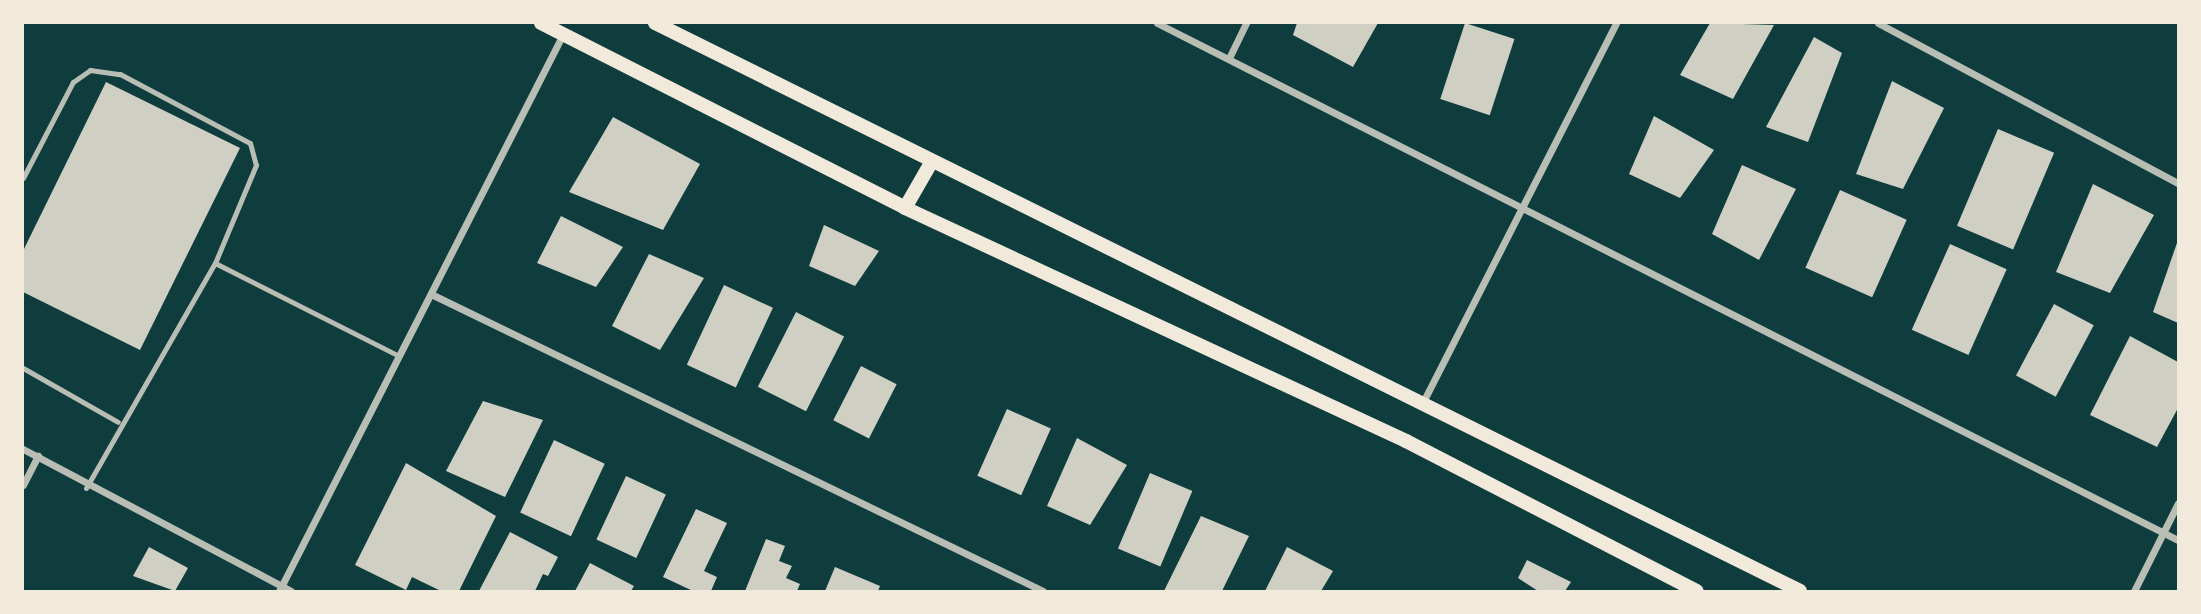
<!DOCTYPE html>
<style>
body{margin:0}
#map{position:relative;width:2201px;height:614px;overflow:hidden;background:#0f3d3e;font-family:"Golos Text",sans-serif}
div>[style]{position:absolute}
.building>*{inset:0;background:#cfcfc3;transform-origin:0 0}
.service>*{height:5px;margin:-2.5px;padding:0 2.5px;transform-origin:2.5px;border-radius:2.5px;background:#b8beb3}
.minor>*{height:7px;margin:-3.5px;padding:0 3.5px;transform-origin:3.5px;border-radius:3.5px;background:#b8beb3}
.secondary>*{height:14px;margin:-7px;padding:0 7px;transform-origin:7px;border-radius:7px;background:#f1e9da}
span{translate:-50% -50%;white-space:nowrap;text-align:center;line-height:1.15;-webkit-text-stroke:7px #f1e9da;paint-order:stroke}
.frame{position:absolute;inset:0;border:24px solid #f1e9da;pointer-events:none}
</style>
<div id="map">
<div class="building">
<i style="clip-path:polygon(1297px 23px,1378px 23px,1353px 67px,1293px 35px)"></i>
<i style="left:1465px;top:23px;width:52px;height:80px;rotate:18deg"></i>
<i style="clip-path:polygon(1710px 23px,1774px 25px,1733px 99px,1680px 75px)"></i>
<i style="clip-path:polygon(1814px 37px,1842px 53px,1808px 142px,1766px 127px)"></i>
<i style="clip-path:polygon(1892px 81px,1944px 108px,1903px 189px,1856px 174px)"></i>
<i style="clip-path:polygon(106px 82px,240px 148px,140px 350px,23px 292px,23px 251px)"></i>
<i style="clip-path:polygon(1654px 116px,1714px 150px,1680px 198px,1629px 174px)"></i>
<i style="clip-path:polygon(613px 117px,700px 164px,663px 230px,569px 192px)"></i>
<i style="left:1998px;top:129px;width:61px;height:105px;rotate:23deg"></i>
<i style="clip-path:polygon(1742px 165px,1796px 189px,1759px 260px,1712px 234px)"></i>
<i style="clip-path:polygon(2093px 184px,2154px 215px,2110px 293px,2056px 272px)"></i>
<i style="left:1840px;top:190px;width:73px;height:85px;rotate:24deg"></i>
<i style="clip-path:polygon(561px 216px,623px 247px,596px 287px,537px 263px)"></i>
<i style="clip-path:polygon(824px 225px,879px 251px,855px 286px,809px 266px)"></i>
<i style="clip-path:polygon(2178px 240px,2178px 323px,2153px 312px)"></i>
<i style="left:1950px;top:244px;width:62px;height:94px;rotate:24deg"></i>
<i style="clip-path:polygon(649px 254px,704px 278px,660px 350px,612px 326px)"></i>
<i style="left:724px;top:285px;width:54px;height:88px;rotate:25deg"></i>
<i style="left:2054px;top:304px;width:45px;height:81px;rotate:28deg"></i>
<i style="left:796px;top:312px;width:54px;height:84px;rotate:27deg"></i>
<i style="clip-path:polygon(2130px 336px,2178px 362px,2178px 408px,2157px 447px,2090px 415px)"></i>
<i style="left:861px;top:366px;width:40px;height:61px;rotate:27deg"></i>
<i style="clip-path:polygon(483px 401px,543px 420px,505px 497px,446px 471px)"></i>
<i style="left:1007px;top:409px;width:48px;height:73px;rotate:24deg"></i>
<i style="clip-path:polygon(1077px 438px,1127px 465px,1090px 525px,1047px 506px)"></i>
<i style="left:554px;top:440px;width:56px;height:80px;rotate:25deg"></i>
<i style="clip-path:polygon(406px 463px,496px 516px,459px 591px,441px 591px,412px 577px,406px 590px,355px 565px)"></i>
<i style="left:1150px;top:473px;width:46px;height:82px;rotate:23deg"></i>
<i style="left:626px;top:476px;width:44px;height:70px;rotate:25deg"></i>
<i style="clip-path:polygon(696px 509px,727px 523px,704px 571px,717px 577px,711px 591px,693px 591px,663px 577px)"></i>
<i style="clip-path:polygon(1201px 516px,1249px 536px,1222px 591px,1164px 591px)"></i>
<i style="clip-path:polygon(510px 532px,558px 557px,548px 576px,543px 574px,535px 591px,479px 591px)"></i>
<i style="clip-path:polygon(766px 539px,785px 546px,779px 561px,792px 566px,786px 578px,800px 584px,797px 591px,745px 591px)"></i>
<i style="clip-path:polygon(149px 547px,188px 568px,175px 591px,133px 576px)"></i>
<i style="clip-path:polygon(1287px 547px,1333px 571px,1321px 591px,1265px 591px)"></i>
<i style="clip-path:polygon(1527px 560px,1571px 582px,1565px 591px,1538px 591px,1518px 578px)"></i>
<i style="clip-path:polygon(590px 563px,634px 586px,631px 591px,575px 591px)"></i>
<i style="clip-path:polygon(835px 567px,880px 586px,878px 591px,825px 591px)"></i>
</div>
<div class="service">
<i style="left:23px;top:178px;width:108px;rotate:-62.5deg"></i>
<i style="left:73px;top:82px;width:21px;rotate:-35deg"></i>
<i style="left:90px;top:70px;width:30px;rotate:8deg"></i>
<i style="left:120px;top:74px;width:147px;rotate:28deg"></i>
<i style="left:250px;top:143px;width:23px;rotate:75deg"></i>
<i style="left:256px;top:165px;width:106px;rotate:112.7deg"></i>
<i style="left:215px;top:263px;width:206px;rotate:26.8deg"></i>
<i style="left:23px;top:368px;width:109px;rotate:29.6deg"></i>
<i style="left:86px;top:488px;width:259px;rotate:-60.2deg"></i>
</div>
<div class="minor">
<i style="left:1157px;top:23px;width:1144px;rotate:26.86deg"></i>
<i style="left:1878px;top:23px;width:340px;rotate:28.1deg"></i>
<i style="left:1230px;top:56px;width:37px;rotate:-64deg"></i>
<i style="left:431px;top:294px;width:680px;rotate:25.89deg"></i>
<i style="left:1423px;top:402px;width:425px;rotate:-63deg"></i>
<i style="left:23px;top:449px;width:303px;rotate:27.9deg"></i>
<i style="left:23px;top:485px;width:33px;rotate:-63deg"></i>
<i style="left:279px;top:591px;width:625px;rotate:-62.98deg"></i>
<i style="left:2134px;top:591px;width:98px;rotate:-63.4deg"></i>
</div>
<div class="secondary">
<i style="left:541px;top:23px;width:408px;rotate:26.9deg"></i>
<i style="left:905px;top:208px;width:553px;rotate:24.94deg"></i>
<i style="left:1406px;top:441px;width:327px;rotate:27.3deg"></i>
<i style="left:655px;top:23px;width:1278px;rotate:26.38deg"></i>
<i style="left:905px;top:208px;width:54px;rotate:-60.1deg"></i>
</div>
<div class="frame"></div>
</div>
